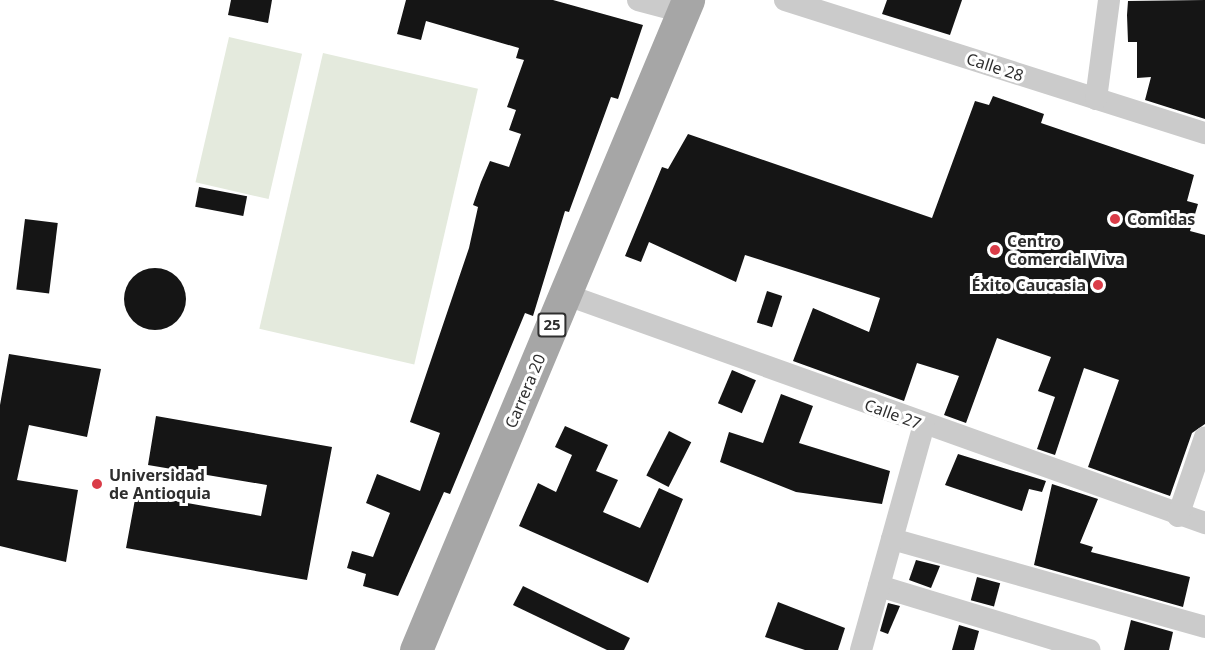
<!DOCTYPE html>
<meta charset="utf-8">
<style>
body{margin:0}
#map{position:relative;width:1205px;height:650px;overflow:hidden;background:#fff;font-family:"Noto Sans",sans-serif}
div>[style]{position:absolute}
.green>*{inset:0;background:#e4eadd;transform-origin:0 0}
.building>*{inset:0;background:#151515;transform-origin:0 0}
.round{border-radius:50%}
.street>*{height:22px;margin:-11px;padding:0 11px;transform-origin:11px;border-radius:11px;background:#cbcbcb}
.primary>*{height:33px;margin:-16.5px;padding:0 16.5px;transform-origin:16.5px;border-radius:16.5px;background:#a6a6a6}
.dots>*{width:16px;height:16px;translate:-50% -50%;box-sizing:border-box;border:3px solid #fff;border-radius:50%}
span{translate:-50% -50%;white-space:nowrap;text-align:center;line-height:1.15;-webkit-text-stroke:6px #fff;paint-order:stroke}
.shield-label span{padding:2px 4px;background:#fff;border:2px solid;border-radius:4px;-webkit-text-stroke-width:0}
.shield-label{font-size:15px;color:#2e2e2e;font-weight:700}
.street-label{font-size:16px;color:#2e2e2e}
.poi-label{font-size:16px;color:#2e2e2e;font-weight:700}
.left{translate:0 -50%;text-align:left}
.right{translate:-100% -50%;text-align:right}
</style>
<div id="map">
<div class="green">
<i style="left:229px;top:37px;width:75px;height:149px;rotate:13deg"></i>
<i style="left:323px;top:53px;width:159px;height:283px;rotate:13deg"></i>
</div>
<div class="building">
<i style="clip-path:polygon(231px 0,272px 0,268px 23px,228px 15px)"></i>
<i style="clip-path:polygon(406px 0,553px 0,643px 25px,618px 99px,611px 97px,569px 212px,565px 211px,533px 316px,525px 313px,450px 494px,444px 492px,398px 596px,363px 586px,366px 574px,347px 568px,352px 551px,373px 557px,390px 513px,366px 503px,377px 474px,420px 491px,440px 433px,410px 422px,469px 248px,478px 207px,473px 205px,481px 182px,490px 161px,509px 167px,521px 134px,509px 130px,516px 110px,507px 107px,524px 60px,516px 58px,519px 48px,426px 21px,421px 40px,397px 34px)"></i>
<i style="clip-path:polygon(887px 0,962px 0,950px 35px,882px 14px)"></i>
<i style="clip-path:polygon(1205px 0,1205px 119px,1145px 100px,1151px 77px,1137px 78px,1137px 42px,1128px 42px,1127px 15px,1128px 1px)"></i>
<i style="clip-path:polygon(993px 96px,1044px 114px,1041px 123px,1194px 175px,1187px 201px,1198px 204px,1190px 231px,1205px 235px,1205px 424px,1192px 433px,1170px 496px,1088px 467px,1119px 380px,1084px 368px,1055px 455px,1037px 449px,1055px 397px,1038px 391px,1051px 357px,997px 338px,966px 423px,944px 415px,959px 376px,917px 363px,904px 401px,793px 361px,813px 308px,869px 332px,880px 298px,745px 255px,736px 282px,649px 242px,641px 262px,625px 256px,662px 167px,668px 169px,688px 134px,932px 218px,975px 101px,989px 105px)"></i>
<i style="left:199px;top:187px;width:49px;height:20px;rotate:11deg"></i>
<i style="left:25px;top:219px;width:33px;height:71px;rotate:7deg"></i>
<i class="round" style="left:124px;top:268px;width:62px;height:62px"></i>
<i style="left:767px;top:291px;width:16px;height:33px;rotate:18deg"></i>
<i style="clip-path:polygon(9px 354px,101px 369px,87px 437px,29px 425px,17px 480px,78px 490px,66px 562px,0 546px,0 405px)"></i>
<i style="left:732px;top:370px;width:26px;height:36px;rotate:23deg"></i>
<i style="clip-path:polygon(781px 394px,813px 406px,799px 443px,890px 471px,882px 504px,796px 492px,720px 462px,729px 432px,763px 443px)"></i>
<i style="clip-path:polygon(156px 416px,332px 447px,307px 580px,126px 548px,136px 494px,261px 516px,267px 485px,148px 465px)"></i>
<i style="clip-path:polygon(565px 426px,608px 445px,596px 471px,618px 480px,603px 512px,640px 528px,659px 488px,683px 499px,648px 583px,519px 526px,538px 483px,556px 492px,572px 455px,555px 447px)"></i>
<i style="left:669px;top:431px;width:25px;height:50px;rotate:27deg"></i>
<i style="clip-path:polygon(958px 454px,1046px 481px,1042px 492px,1029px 489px,1022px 511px,945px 485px)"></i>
<i style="clip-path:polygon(1052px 484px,1098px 499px,1080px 543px,1093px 547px,1091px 552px,1190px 577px,1183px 607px,1034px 565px)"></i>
<i style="clip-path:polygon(916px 560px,940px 566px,931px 588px,909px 580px)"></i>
<i style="left:977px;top:577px;width:24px;height:24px;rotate:15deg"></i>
<i style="clip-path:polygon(523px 586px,630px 638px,624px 650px,607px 650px,513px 605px)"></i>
<i style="clip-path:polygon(778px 602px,845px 628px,838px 650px,805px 650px,765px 637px)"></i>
<i style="clip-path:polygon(888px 603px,900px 606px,888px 634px,880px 631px)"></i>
<i style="clip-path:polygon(1131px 620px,1173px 632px,1169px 650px,1124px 650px)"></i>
<i style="clip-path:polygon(959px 625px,979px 631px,974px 650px,952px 650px)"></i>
</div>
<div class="street">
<i style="left:638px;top:0;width:47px;rotate:14.9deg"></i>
<i style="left:785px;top:0;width:441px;rotate:17.6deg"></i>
<i style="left:1096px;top:99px;width:100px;rotate:-82.5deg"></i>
<i style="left:581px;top:300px;width:663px;rotate:19.67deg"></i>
<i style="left:1178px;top:516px;width:83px;rotate:-71.1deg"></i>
<i style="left:892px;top:539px;width:325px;rotate:15.7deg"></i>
<i style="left:879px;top:586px;width:220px;rotate:16.9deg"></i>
<i style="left:861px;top:650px;width:234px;rotate:-74.4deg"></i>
</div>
<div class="primary">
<i style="left:416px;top:650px;width:705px;rotate:-67.29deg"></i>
</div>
<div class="dots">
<i style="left:1115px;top:219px;background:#da3c48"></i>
<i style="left:995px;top:250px;background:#da3c48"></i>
<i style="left:1098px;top:285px;background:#da3c48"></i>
<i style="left:97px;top:484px;background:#da3c48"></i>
</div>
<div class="shield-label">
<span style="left:552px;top:325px">25</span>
</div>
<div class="street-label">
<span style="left:995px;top:67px;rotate:18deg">Calle 28</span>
<span style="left:525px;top:391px;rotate:-67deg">Carrera 20</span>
<span style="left:893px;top:414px;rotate:20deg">Calle 27</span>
</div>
<div class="poi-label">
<span class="left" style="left:1127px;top:219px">Comidas</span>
<span class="left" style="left:1007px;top:250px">Centro<br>Comercial Viva</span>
<span class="right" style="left:1086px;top:285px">Éxito Caucasia</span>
<span class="left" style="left:109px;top:484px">Universidad<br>de Antioquia</span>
</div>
</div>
